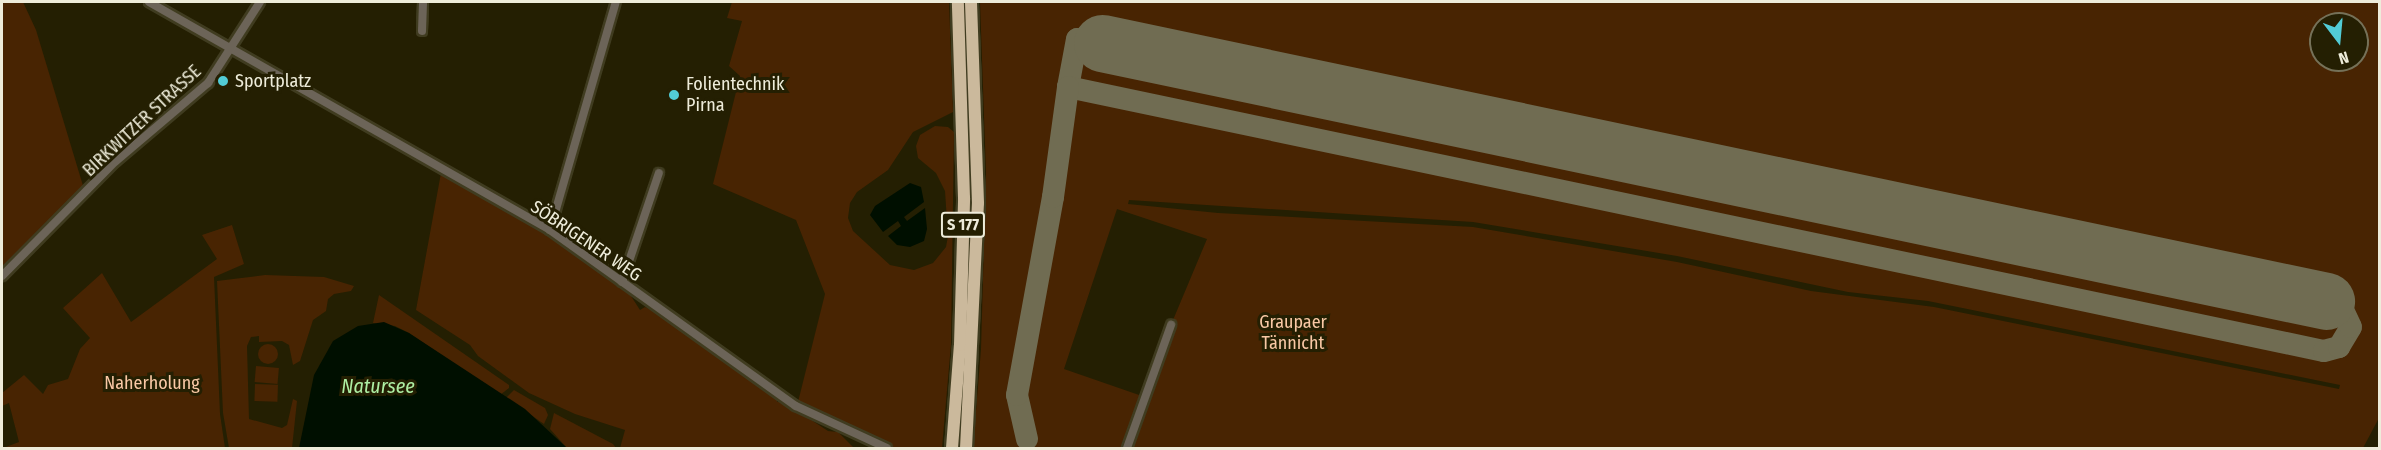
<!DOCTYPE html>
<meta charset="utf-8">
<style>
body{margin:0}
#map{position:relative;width:2381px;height:450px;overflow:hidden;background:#241f02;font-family:"Fira Sans Condensed",sans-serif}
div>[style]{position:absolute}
.green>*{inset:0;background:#482402;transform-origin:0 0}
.round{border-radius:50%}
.water>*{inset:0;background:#000f00}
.taxiway>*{height:22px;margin:-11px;padding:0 11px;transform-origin:11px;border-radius:11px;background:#706c52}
.runway>*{height:57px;margin:-28.5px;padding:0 28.5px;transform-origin:28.5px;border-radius:28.5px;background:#706c52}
.roads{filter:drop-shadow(2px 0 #403c20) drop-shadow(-2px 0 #403c20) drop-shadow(0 2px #403c20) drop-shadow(0 -2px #403c20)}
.minor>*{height:8px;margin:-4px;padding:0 4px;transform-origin:4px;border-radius:4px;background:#6c6458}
.trunk>*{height:12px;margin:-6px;padding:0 6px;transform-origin:6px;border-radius:6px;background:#cbb99c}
.dots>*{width:16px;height:16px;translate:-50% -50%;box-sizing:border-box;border:3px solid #241f02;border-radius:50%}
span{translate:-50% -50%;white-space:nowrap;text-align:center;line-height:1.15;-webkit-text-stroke:6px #241f02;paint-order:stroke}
.shield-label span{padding:2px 4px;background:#241f02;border:2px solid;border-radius:4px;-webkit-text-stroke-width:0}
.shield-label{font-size:16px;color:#eeecda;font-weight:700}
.poi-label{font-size:18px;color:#eeecda}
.left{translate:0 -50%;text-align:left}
.street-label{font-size:18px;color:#eeecda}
.park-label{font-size:18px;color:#f9c8a5}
.water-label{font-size:20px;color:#aeefa3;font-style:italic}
.frame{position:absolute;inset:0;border:3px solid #eeecda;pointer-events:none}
.north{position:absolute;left:2309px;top:12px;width:60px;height:60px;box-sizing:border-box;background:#241f02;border:2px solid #757158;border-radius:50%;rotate:164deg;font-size:16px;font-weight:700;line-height:24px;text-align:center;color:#eeecda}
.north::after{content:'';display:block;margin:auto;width:21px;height:27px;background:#52ccd6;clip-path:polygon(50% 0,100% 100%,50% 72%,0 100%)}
</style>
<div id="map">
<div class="green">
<i style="clip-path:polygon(2px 2px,23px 2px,36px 30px,84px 189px,2px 270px)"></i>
<i style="clip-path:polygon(732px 2px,949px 2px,953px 112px,913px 132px,888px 170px,857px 192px,850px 203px,848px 218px,853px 231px,890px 265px,914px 270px,933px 263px,946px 247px,948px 236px,945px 191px,936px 173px,918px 158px,916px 146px,920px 135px,935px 126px,948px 127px,954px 132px,951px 344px,942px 448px,893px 448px,798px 402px,825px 294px,796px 220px,713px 184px,740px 76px,729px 66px,742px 21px,727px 18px)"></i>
<i style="clip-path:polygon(evenodd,980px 2px,2379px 2px,2380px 416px,2363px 448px,1130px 448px,1173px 320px,1207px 239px,1117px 209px,1064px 369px,1142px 396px,1124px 448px,973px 448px,981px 349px,986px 173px,980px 2px,2321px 24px,2357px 24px,2357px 60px,2321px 60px,2321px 24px,980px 2px,1129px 200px,1473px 222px,1677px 256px,1848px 292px,1928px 301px,2340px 385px,2339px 389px,1934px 307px,1811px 291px,1677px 262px,1473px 227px,1218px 213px,1128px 204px,1129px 200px)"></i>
<i style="clip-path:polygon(441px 173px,562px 242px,629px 293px,640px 310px,645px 307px,656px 312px,777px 398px,777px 402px,784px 402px,828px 431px,838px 432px,854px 448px,620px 448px,625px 430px,575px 414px,529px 393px,478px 356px,470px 345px,416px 310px)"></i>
<i style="clip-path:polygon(232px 225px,244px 264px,214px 277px,220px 414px,225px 448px,3px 448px,19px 442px,9px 403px,2px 406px,2px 393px,24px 375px,43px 394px,48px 385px,68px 379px,80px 349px,90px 338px,63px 308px,102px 273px,131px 322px,217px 259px,202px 235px)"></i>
<i style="clip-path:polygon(265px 275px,324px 277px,354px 286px,351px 291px,334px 294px,328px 299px,326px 311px,313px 320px,300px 361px,293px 365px,289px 345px,282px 341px,259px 342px,259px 336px,251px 337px,247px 346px,249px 419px,282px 428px,287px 425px,293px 399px,297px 401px,292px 448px,229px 448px,223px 413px,217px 281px)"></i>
<i style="clip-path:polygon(379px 295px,509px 385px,509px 388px,500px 395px,409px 333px,395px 326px,373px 323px)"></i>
<i class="round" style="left:258px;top:344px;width:20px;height:20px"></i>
<i style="left:256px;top:366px;width:23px;height:16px;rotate:5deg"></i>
<i style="left:255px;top:384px;width:23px;height:17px;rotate:2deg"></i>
<i style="clip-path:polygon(514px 390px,545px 408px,548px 415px,544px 424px,506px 398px)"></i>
<i style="clip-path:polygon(554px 413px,613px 444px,616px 448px,567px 448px,550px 429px)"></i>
</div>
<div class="water">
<i style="clip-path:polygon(910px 183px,921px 187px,924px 202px,904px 217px,907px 221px,925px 208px,927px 229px,924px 241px,910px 247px,897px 245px,888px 236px,901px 226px,898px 221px,883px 232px,870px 215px,875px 206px)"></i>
<i style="clip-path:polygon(384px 322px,409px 333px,525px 409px,567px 448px,299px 448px,314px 375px,333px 341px,358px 326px)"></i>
</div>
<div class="taxiway">
<i style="left:1102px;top:43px;width:25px;rotate:-171deg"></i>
<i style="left:1077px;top:39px;width:49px;rotate:100.6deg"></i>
<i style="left:1068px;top:87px;width:1283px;rotate:11.87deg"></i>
<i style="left:2324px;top:351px;width:16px;rotate:-15deg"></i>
<i style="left:2339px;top:347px;width:23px;rotate:-59deg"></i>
<i style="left:2351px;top:327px;width:23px;rotate:-115deg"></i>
<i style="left:2341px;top:306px;width:16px;rotate:-162deg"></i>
<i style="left:1027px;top:439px;width:45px;rotate:-102.8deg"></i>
<i style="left:1017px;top:395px;width:201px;rotate:-79.7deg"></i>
<i style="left:1053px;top:197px;width:111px;rotate:-82.2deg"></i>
</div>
<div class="runway">
<i style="left:1102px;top:43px;width:1251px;rotate:11.9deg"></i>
</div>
<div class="roads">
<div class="minor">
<i style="left:149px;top:2px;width:461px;rotate:29.6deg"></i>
<i style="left:550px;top:230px;width:302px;rotate:35.6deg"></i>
<i style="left:796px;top:406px;width:100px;rotate:24.8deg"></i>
<i style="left:422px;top:31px;width:29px;rotate:-88deg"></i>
<i style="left:550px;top:230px;width:237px;rotate:-73.9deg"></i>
<i style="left:2px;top:276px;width:162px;rotate:-45.3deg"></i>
<i style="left:116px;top:161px;width:121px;rotate:-40.3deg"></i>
<i style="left:208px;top:83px;width:96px;rotate:-57.3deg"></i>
<i style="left:622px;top:282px;width:115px;rotate:-71.3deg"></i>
<i style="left:1127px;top:448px;width:131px;rotate:-70.3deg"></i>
</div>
<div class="trunk">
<i style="left:952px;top:448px;width:103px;rotate:-85.6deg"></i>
<i style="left:960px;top:345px;width:147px;rotate:-88.4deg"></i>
<i style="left:964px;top:198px;width:196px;rotate:-91.8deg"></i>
<i style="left:966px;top:448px;width:245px;rotate:-87.2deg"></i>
<i style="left:978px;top:203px;width:201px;rotate:-92deg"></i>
</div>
</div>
<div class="dots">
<i style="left:223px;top:81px;background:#52ccd6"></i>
<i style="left:674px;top:95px;background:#52ccd6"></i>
</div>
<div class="shield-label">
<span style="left:963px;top:225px">S 177</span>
</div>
<div class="poi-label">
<span class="left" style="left:235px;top:81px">Sportplatz</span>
<span class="left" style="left:686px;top:95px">Folientechnik<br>Pirna</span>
</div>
<div class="street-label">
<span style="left:142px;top:121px;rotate:-43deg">BIRKWITZER STRASSE</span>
<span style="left:586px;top:241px;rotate:34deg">SÖBRIGENER WEG</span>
</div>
<div class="park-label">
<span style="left:1293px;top:333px">Graupaer<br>Tännicht</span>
<span style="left:152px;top:383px">Naherholung</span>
</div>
<div class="water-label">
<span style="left:378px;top:386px">Natursee</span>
</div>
<div class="frame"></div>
<div class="north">N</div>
</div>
